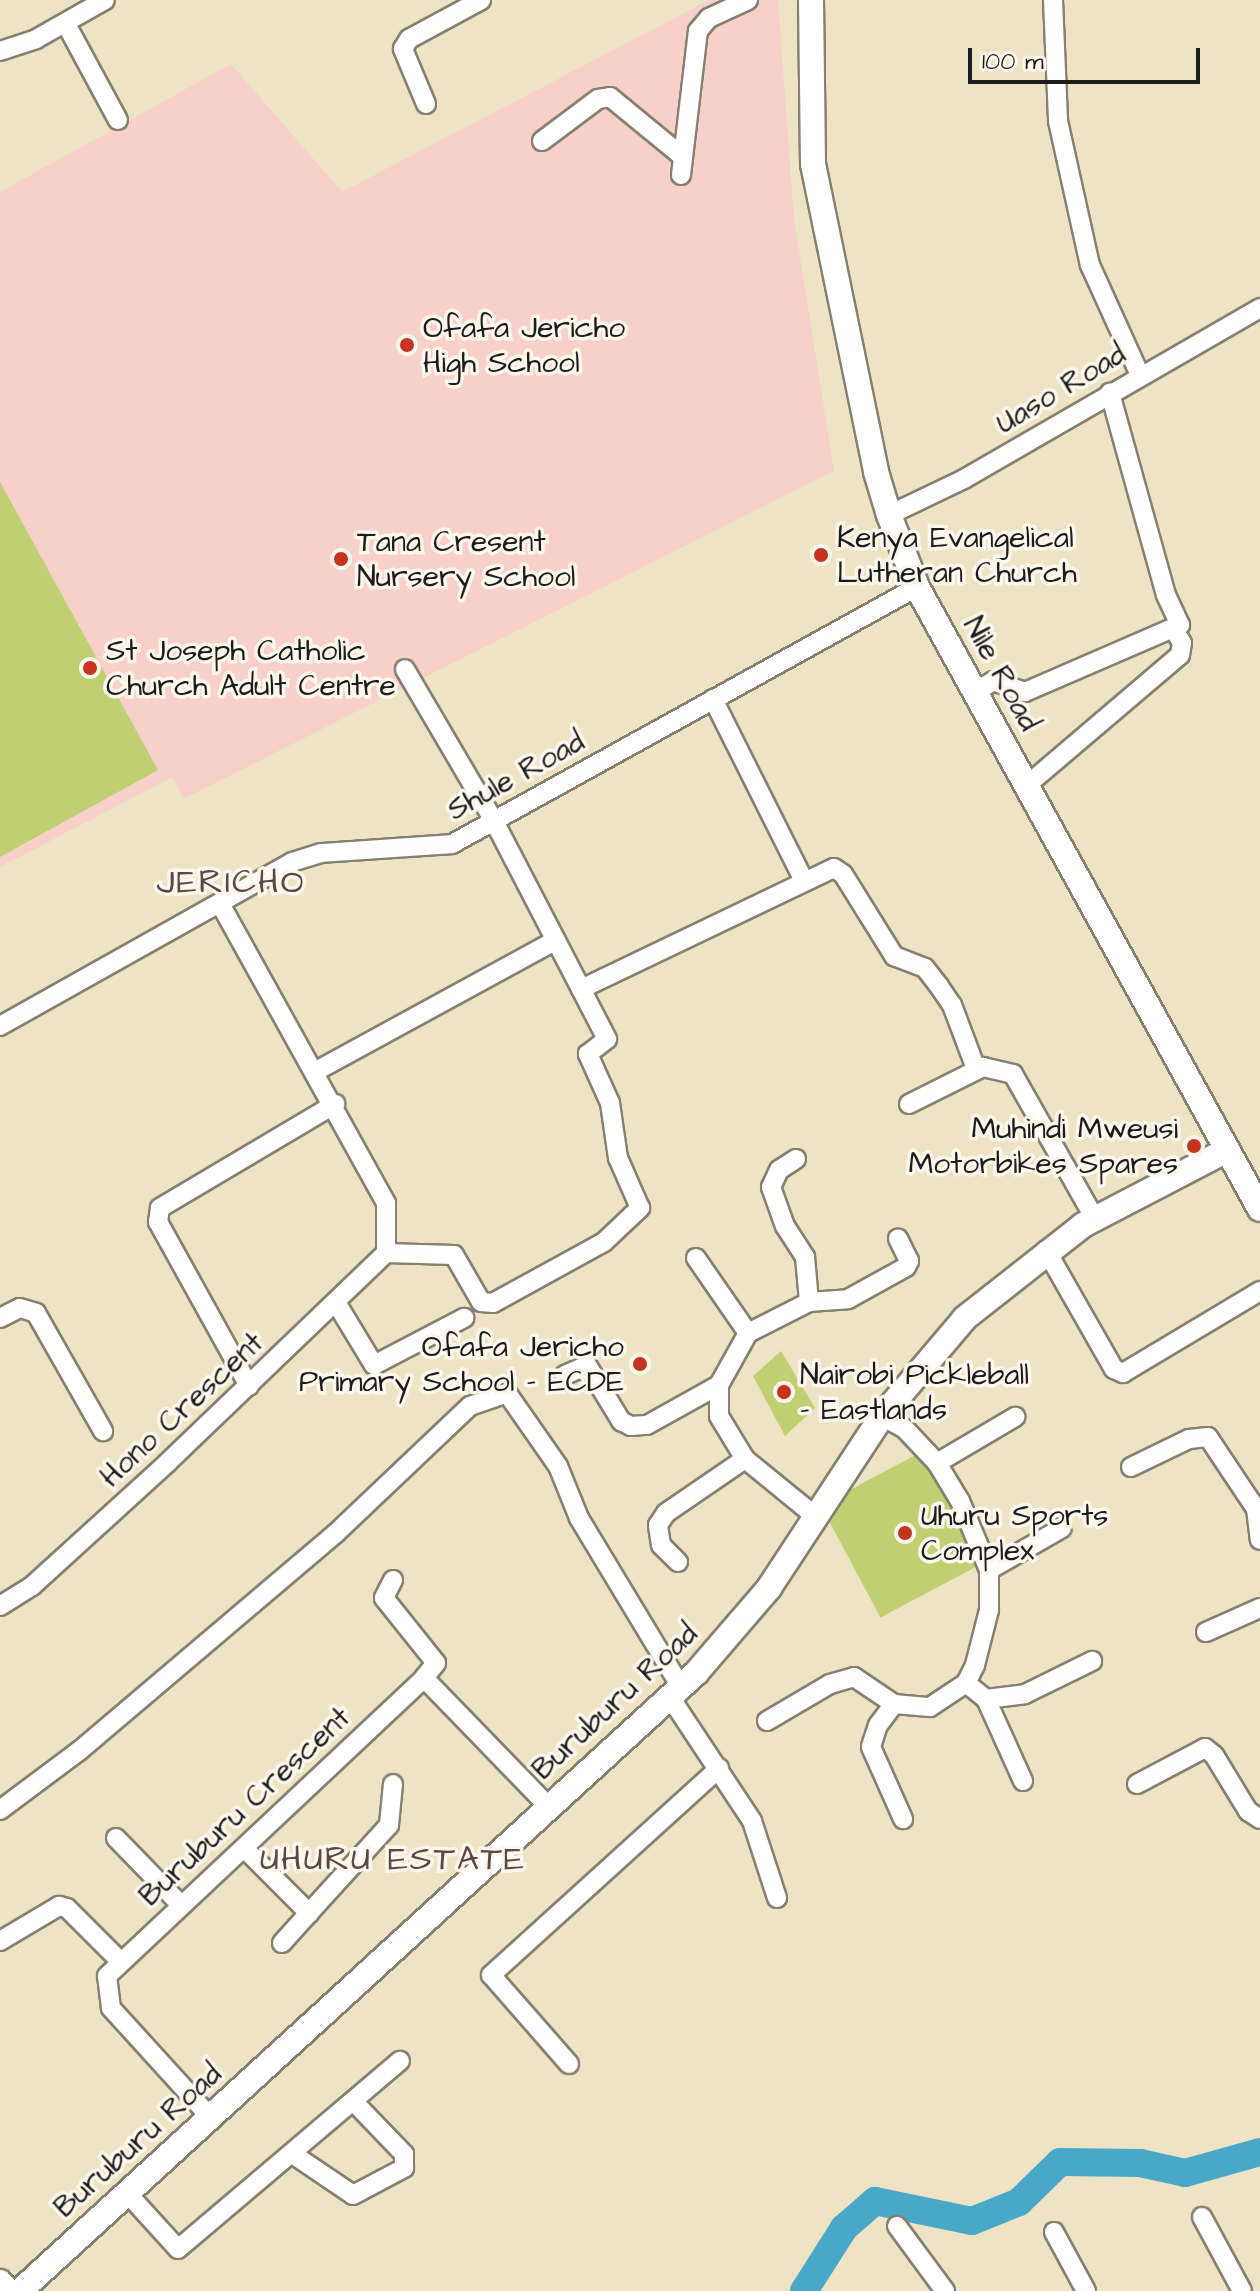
<!DOCTYPE html>
<style>
body{margin:0}
#map{position:relative;width:1260px;height:2291px;overflow:hidden;background:#eee3c4;font-family:"Architects Daughter",sans-serif}
div>[style]{position:absolute}
.built>*{inset:0;background:#f7d0c9}
.green>*{inset:0;background:#c0cf72;transform-origin:0 0}
.river>*{height:28px;margin:-14px;padding:0 14px;transform-origin:14px;border-radius:14px;background:#49a8c8}
.roads{filter:drop-shadow(2px 0 #858070) drop-shadow(-2px 0 #858070) drop-shadow(0 2px #858070) drop-shadow(0 -2px #858070)}
.street>*{height:18px;margin:-9px;padding:0 9px;transform-origin:9px;border-radius:9px;background:#fff}
.secondary>*{height:24px;margin:-12px;padding:0 12px;transform-origin:12px;border-radius:12px;background:#fff}
.dots>*{width:22px;height:22px;translate:-50% -50%;box-sizing:border-box;border:4px solid #fbf7ec;border-radius:50%}
span{translate:-50% -50%;white-space:nowrap;text-align:center;line-height:1.15;-webkit-text-stroke:7px #fbf7ec;paint-order:stroke}
.poi-label{font-size:30px;color:#1c1c1c}
.left{translate:0 -50%;text-align:left}
.right{translate:-100% -50%;text-align:right}
.street-label{font-size:30px;color:#1c1c1c}
.quarter-label{font-size:34px;color:#5c4746;letter-spacing:2px}
.scale{position:absolute;left:968px;top:48px;width:232px;height:36px;box-sizing:border-box;border:4px solid #1c1c1c;border-top:0;padding-left:10px;font-size:24px;line-height:28px;white-space:nowrap;color:#1c1c1c;-webkit-text-stroke:6px #fbf7ec;paint-order:stroke}
</style>
<div id="map">
<div class="built">
<i style="clip-path:polygon(709px 0,778px 0,794px 219px,834px 471px,183px 799px,173px 777px,0 867px,0 192px,231px 64px,342px 192px)"></i>
</div>
<div class="green">
<i style="clip-path:polygon(0 482px,158px 770px,0 857px)"></i>
<i style="clip-path:polygon(781px 1351px,815px 1408px,785px 1436px,753px 1376px)"></i>
<i style="left:925px;top:1450px;width:127px;height:118px;rotate:62deg"></i>
</div>
<div class="river">
<i style="left:804px;top:2291px;width:75px;rotate:-57.6deg"></i>
<i style="left:844px;top:2228px;width:41px;rotate:-41.1deg"></i>
<i style="left:875px;top:2201px;width:99px;rotate:11.7deg"></i>
<i style="left:972px;top:2221px;width:51px;rotate:-22deg"></i>
<i style="left:1019px;top:2202px;width:57px;rotate:-44.3deg"></i>
<i style="left:1060px;top:2162px;width:80px;rotate:0.7deg"></i>
<i style="left:1140px;top:2163px;width:46px;rotate:12.5deg"></i>
<i style="left:1185px;top:2173px;width:78px;rotate:-15.6deg"></i>
</div>
<div class="roads">
<div class="street">
<i style="left:1053px;top:0;width:121px;rotate:87.6deg"></i>
<i style="left:1058px;top:121px;width:148px;rotate:77.5deg"></i>
<i style="left:1090px;top:265px;width:121px;rotate:65.6deg"></i>
<i style="left:66px;top:24px;width:109px;rotate:61.6deg"></i>
<i style="left:0;top:51px;width:38px;rotate:-18deg"></i>
<i style="left:36px;top:39px;width:79px;rotate:-29.5deg"></i>
<i style="left:426px;top:104px;width:60px;rotate:-112.7deg"></i>
<i style="left:403px;top:49px;width:12px;rotate:-59deg"></i>
<i style="left:409px;top:39px;width:82px;rotate:-28.4deg"></i>
<i style="left:542px;top:141px;width:70px;rotate:-36.9deg"></i>
<i style="left:598px;top:99px;width:12px;rotate:-9deg"></i>
<i style="left:610px;top:97px;width:94px;rotate:39.4deg"></i>
<i style="left:681px;top:175px;width:145px;rotate:-83.3deg"></i>
<i style="left:698px;top:31px;width:17px;rotate:-50deg"></i>
<i style="left:709px;top:18px;width:43px;rotate:-24.8deg"></i>
<i style="left:889px;top:515px;width:83px;rotate:-25.6deg"></i>
<i style="left:964px;top:479px;width:342px;rotate:-30deg"></i>
<i style="left:975px;top:692px;width:21px;rotate:-31deg"></i>
<i style="left:993px;top:681px;width:34px;rotate:19deg"></i>
<i style="left:1025px;top:692px;width:169px;rotate:-23.4deg"></i>
<i style="left:1180px;top:625px;width:33px;rotate:-115deg"></i>
<i style="left:1166px;top:595px;width:210px;rotate:-105.5deg"></i>
<i style="left:713px;top:699px;width:201px;rotate:63.4deg"></i>
<i style="left:1026px;top:786px;width:202px;rotate:-40.4deg"></i>
<i style="left:1180px;top:655px;width:12px;rotate:-81deg"></i>
<i style="left:1182px;top:643px;width:16px;rotate:-120deg"></i>
<i style="left:581px;top:989px;width:280px;rotate:-25.6deg"></i>
<i style="left:834px;top:868px;width:11px;rotate:34deg"></i>
<i style="left:843px;top:874px;width:97px;rotate:58.1deg"></i>
<i style="left:894px;top:956px;width:33px;rotate:21deg"></i>
<i style="left:925px;top:968px;width:23px;rotate:52deg"></i>
<i style="left:939px;top:986px;width:23px;rotate:56deg"></i>
<i style="left:952px;top:1005px;width:68px;rotate:69.4deg"></i>
<i style="left:0;top:1026px;width:335px;rotate:-29.3deg"></i>
<i style="left:292px;top:862px;width:30px;rotate:-17deg"></i>
<i style="left:321px;top:853px;width:131px;rotate:-3.9deg"></i>
<i style="left:452px;top:844px;width:531px;rotate:-28.93deg"></i>
<i style="left:316px;top:1071px;width:273px;rotate:-28.6deg"></i>
<i style="left:909px;top:1104px;width:83px;rotate:-26.6deg"></i>
<i style="left:983px;top:1067px;width:31px;rotate:13deg"></i>
<i style="left:1013px;top:1074px;width:167px;rotate:60.5deg"></i>
<i style="left:796px;top:1159px;width:20px;rotate:147deg"></i>
<i style="left:779px;top:1170px;width:19px;rotate:115deg"></i>
<i style="left:771px;top:1187px;width:41px;rotate:70.3deg"></i>
<i style="left:785px;top:1226px;width:37px;rotate:57deg"></i>
<i style="left:805px;top:1257px;width:45px;rotate:84.9deg"></i>
<i style="left:1046px;top:1250px;width:137px;rotate:60.3deg"></i>
<i style="left:1114px;top:1369px;width:10px;rotate:24deg"></i>
<i style="left:1123px;top:1373px;width:160px;rotate:-30.9deg"></i>
<i style="left:386px;top:1253px;width:68px;rotate:1.7deg"></i>
<i style="left:454px;top:1255px;width:54px;rotate:60.1deg"></i>
<i style="left:481px;top:1302px;width:12px;rotate:5deg"></i>
<i style="left:493px;top:1303px;width:127px;rotate:-28.8deg"></i>
<i style="left:604px;top:1242px;width:50px;rotate:-43.4deg"></i>
<i style="left:640px;top:1208px;width:55px;rotate:-113.7deg"></i>
<i style="left:618px;top:1158px;width:56px;rotate:-98.3deg"></i>
<i style="left:610px;top:1103px;width:54px;rotate:-114.2deg"></i>
<i style="left:588px;top:1054px;width:24px;rotate:-38deg"></i>
<i style="left:607px;top:1039px;width:246px;rotate:-117.4deg"></i>
<i style="left:494px;top:821px;width:176px;rotate:-120.4deg"></i>
<i style="left:696px;top:1258px;width:91px;rotate:55.3deg"></i>
<i style="left:337px;top:1304px;width:71px;rotate:58.8deg"></i>
<i style="left:374px;top:1365px;width:102px;rotate:-27.6deg"></i>
<i style="left:0;top:1318px;width:22px;rotate:-27deg"></i>
<i style="left:20px;top:1308px;width:17px;rotate:17deg"></i>
<i style="left:36px;top:1313px;width:136px;rotate:60.4deg"></i>
<i style="left:565px;top:1375px;width:24px;rotate:-24deg"></i>
<i style="left:587px;top:1365px;width:66px;rotate:58.7deg"></i>
<i style="left:621px;top:1421px;width:11px;rotate:27deg"></i>
<i style="left:631px;top:1426px;width:16px;rotate:-4deg"></i>
<i style="left:647px;top:1425px;width:82px;rotate:-29.1deg"></i>
<i style="left:249px;top:1386px;width:188px;rotate:-119deg"></i>
<i style="left:158px;top:1222px;width:14px;rotate:-82deg"></i>
<i style="left:160px;top:1208px;width:204px;rotate:-30.7deg"></i>
<i style="left:937px;top:1463px;width:91px;rotate:-30.5deg"></i>
<i style="left:1131px;top:1467px;width:64px;rotate:-25.8deg"></i>
<i style="left:1189px;top:1439px;width:19px;rotate:-6deg"></i>
<i style="left:1208px;top:1437px;width:87px;rotate:56.3deg"></i>
<i style="left:1260px;top:1507px;width:4px;rotate:153deg"></i>
<i style="left:1256px;top:1509px;width:31px;rotate:83deg"></i>
<i style="left:815px;top:1516px;width:90px;rotate:-140.8deg"></i>
<i style="left:745px;top:1459px;width:50px;rotate:-121.2deg"></i>
<i style="left:719px;top:1416px;width:31px;rotate:-90deg"></i>
<i style="left:719px;top:1385px;width:60px;rotate:-60.9deg"></i>
<i style="left:748px;top:1333px;width:68px;rotate:-26.9deg"></i>
<i style="left:809px;top:1302px;width:39px;rotate:-4deg"></i>
<i style="left:848px;top:1299px;width:66px;rotate:-28.9deg"></i>
<i style="left:906px;top:1267px;width:7px;rotate:-63deg"></i>
<i style="left:909px;top:1261px;width:25px;rotate:-116deg"></i>
<i style="left:678px;top:1562px;width:24px;rotate:-135deg"></i>
<i style="left:661px;top:1545px;width:20px;rotate:-99deg"></i>
<i style="left:658px;top:1525px;width:14px;rotate:-56deg"></i>
<i style="left:666px;top:1513px;width:96px;rotate:-34.4deg"></i>
<i style="left:989px;top:1570px;width:84px;rotate:-29.9deg"></i>
<i style="left:393px;top:1580px;width:20px;rotate:117deg"></i>
<i style="left:384px;top:1598px;width:83px;rotate:51.3deg"></i>
<i style="left:436px;top:1663px;width:19px;rotate:129deg"></i>
<i style="left:0;top:1606px;width:38px;rotate:-32deg"></i>
<i style="left:32px;top:1586px;width:183px;rotate:-42.3deg"></i>
<i style="left:167px;top:1463px;width:303px;rotate:-43.8deg"></i>
<i style="left:386px;top:1253px;width:50px;rotate:-90deg"></i>
<i style="left:386px;top:1203px;width:343px;rotate:-119deg"></i>
<i style="left:1206px;top:1632px;width:59px;rotate:-24deg"></i>
<i style="left:966px;top:1683px;width:26px;rotate:39deg"></i>
<i style="left:986px;top:1699px;width:90px;rotate:65.7deg"></i>
<i style="left:670px;top:1697px;width:149px;rotate:56.5deg"></i>
<i style="left:752px;top:1821px;width:81px;rotate:72deg"></i>
<i style="left:986px;top:1699px;width:39px;rotate:-7deg"></i>
<i style="left:1025px;top:1694px;width:75px;rotate:-26.2deg"></i>
<i style="left:894px;top:1704px;width:26px;rotate:127deg"></i>
<i style="left:878px;top:1725px;width:23px;rotate:108deg"></i>
<i style="left:871px;top:1747px;width:79px;rotate:66deg"></i>
<i style="left:767px;top:1721px;width:73px;rotate:-30.4deg"></i>
<i style="left:830px;top:1684px;width:25px;rotate:-16deg"></i>
<i style="left:854px;top:1677px;width:48px;rotate:34deg"></i>
<i style="left:894px;top:1704px;width:36px;rotate:5deg"></i>
<i style="left:930px;top:1707px;width:43px;rotate:-33.7deg"></i>
<i style="left:966px;top:1683px;width:20px;rotate:-63deg"></i>
<i style="left:975px;top:1665px;width:57px;rotate:-75.7deg"></i>
<i style="left:989px;top:1610px;width:40px;rotate:-90deg"></i>
<i style="left:989px;top:1570px;width:75px;rotate:-112.8deg"></i>
<i style="left:960px;top:1501px;width:44px;rotate:-121.2deg"></i>
<i style="left:937px;top:1463px;width:47px;rotate:-133.3deg"></i>
<i style="left:905px;top:1429px;width:26px;rotate:-151deg"></i>
<i style="left:1137px;top:1784px;width:77px;rotate:-27.9deg"></i>
<i style="left:1205px;top:1748px;width:11px;rotate:38deg"></i>
<i style="left:1214px;top:1755px;width:66px;rotate:58.7deg"></i>
<i style="left:1248px;top:1811px;width:14px;rotate:34deg"></i>
<i style="left:0;top:1810px;width:99px;rotate:-36.8deg"></i>
<i style="left:79px;top:1751px;width:336px;rotate:-40.3deg"></i>
<i style="left:335px;top:1534px;width:186px;rotate:-43.5deg"></i>
<i style="left:470px;top:1406px;width:39px;rotate:-19deg"></i>
<i style="left:507px;top:1393px;width:89px;rotate:55.1deg"></i>
<i style="left:558px;top:1466px;width:56px;rotate:68deg"></i>
<i style="left:579px;top:1518px;width:197px;rotate:58.9deg"></i>
<i style="left:116px;top:1838px;width:93px;rotate:45.9deg"></i>
<i style="left:245px;top:1849px;width:91px;rotate:45deg"></i>
<i style="left:309px;top:1913px;width:119px;rotate:-47.7deg"></i>
<i style="left:389px;top:1825px;width:41px;rotate:-84.4deg"></i>
<i style="left:0;top:1941px;width:69px;rotate:-30.7deg"></i>
<i style="left:59px;top:1906px;width:8px;rotate:14deg"></i>
<i style="left:67px;top:1908px;width:74px;rotate:45deg"></i>
<i style="left:282px;top:1943px;width:40px;rotate:-48deg"></i>
<i style="left:569px;top:2064px;width:118px;rotate:-131.2deg"></i>
<i style="left:491px;top:1975px;width:308px;rotate:-42.2deg"></i>
<i style="left:211px;top:2118px;width:149px;rotate:-132.3deg"></i>
<i style="left:111px;top:2008px;width:32px;rotate:-97deg"></i>
<i style="left:107px;top:1976px;width:435px;rotate:-43.2deg"></i>
<i style="left:424px;top:1678px;width:180px;rotate:45.9deg"></i>
<i style="left:294px;top:2155px;width:71px;rotate:34.1deg"></i>
<i style="left:353px;top:2195px;width:58px;rotate:-27.9deg"></i>
<i style="left:404px;top:2168px;width:14px;rotate:-90deg"></i>
<i style="left:404px;top:2154px;width:72px;rotate:-133.9deg"></i>
<i style="left:128px;top:2194px;width:74px;rotate:47.7deg"></i>
<i style="left:178px;top:2249px;width:291px;rotate:-40.3deg"></i>
<i style="left:1202px;top:2217px;width:84px;rotate:61.6deg"></i>
<i style="left:897px;top:2226px;width:81px;rotate:53.6deg"></i>
<i style="left:1054px;top:2232px;width:67px;rotate:61.5deg"></i>
</div>
<div class="secondary">
<i style="left:811px;top:0;width:164px;rotate:89.3deg"></i>
<i style="left:813px;top:164px;width:314px;rotate:78.4deg"></i>
<i style="left:876px;top:472px;width:45px;rotate:73.2deg"></i>
<i style="left:889px;top:515px;width:77px;rotate:68.7deg"></i>
<i style="left:917px;top:587px;width:710px;rotate:61.13deg"></i>
<i style="left:0;top:2282px;width:12px;rotate:48deg"></i>
<i style="left:20px;top:2291px;width:916px;rotate:-42.43deg"></i>
<i style="left:696px;top:1673px;width:112px;rotate:-49.3deg"></i>
<i style="left:769px;top:1588px;width:206px;rotate:-56.7deg"></i>
<i style="left:882px;top:1416px;width:128px;rotate:-49.7deg"></i>
<i style="left:965px;top:1318px;width:150px;rotate:-38.2deg"></i>
<i style="left:1083px;top:1225px;width:160px;rotate:-27.5deg"></i>
</div>
</div>
<div class="dots">
<i style="left:407px;top:345px;background:#c8321e"></i>
<i style="left:821px;top:555px;background:#c8321e"></i>
<i style="left:341px;top:559px;background:#c8321e"></i>
<i style="left:90px;top:668px;background:#c8321e"></i>
<i style="left:1194px;top:1146px;background:#c8321e"></i>
<i style="left:640px;top:1364px;background:#c8321e"></i>
<i style="left:784px;top:1392px;background:#c8321e"></i>
<i style="left:905px;top:1533px;background:#c8321e"></i>
</div>
<div class="poi-label">
<span class="left" style="left:423px;top:345px">Ofafa Jericho<br>High School</span>
<span class="left" style="left:837px;top:555px">Kenya Evangelical<br>Lutheran Church</span>
<span class="left" style="left:357px;top:559px">Tana Cresent<br>Nursery School</span>
<span class="left" style="left:106px;top:668px">St Joseph Catholic<br>Church Adult Centre</span>
<span class="right" style="left:1178px;top:1146px">Muhindi Mweusi<br>Motorbikes Spares</span>
<span class="right" style="left:624px;top:1364px">Ofafa Jericho<br>Primary School - ECDE</span>
<span class="left" style="left:800px;top:1392px">Nairobi Pickleball<br>- Eastlands</span>
<span class="left" style="left:921px;top:1533px">Uhuru Sports<br>Complex</span>
</div>
<div class="street-label">
<span style="left:1061px;top:389px;rotate:-31deg">Uaso Road</span>
<span style="left:1001px;top:674px;rotate:61deg">Nile Road</span>
<span style="left:516px;top:776px;rotate:-29deg">Shule Road</span>
<span style="left:182px;top:1410px;rotate:-43deg">Hono Crescent</span>
<span style="left:615px;top:1702px;rotate:-43deg">Buruburu Road</span>
<span style="left:245px;top:1807px;rotate:-43deg">Buruburu Crescent</span>
<span style="left:138px;top:2141px;rotate:-42deg">Buruburu Road</span>
</div>
<div class="quarter-label">
<span style="left:231px;top:883px">JERICHO</span>
<span style="left:393px;top:1860px">UHURU ESTATE</span>
</div>
<div class="scale">100 m</div>
</div>
